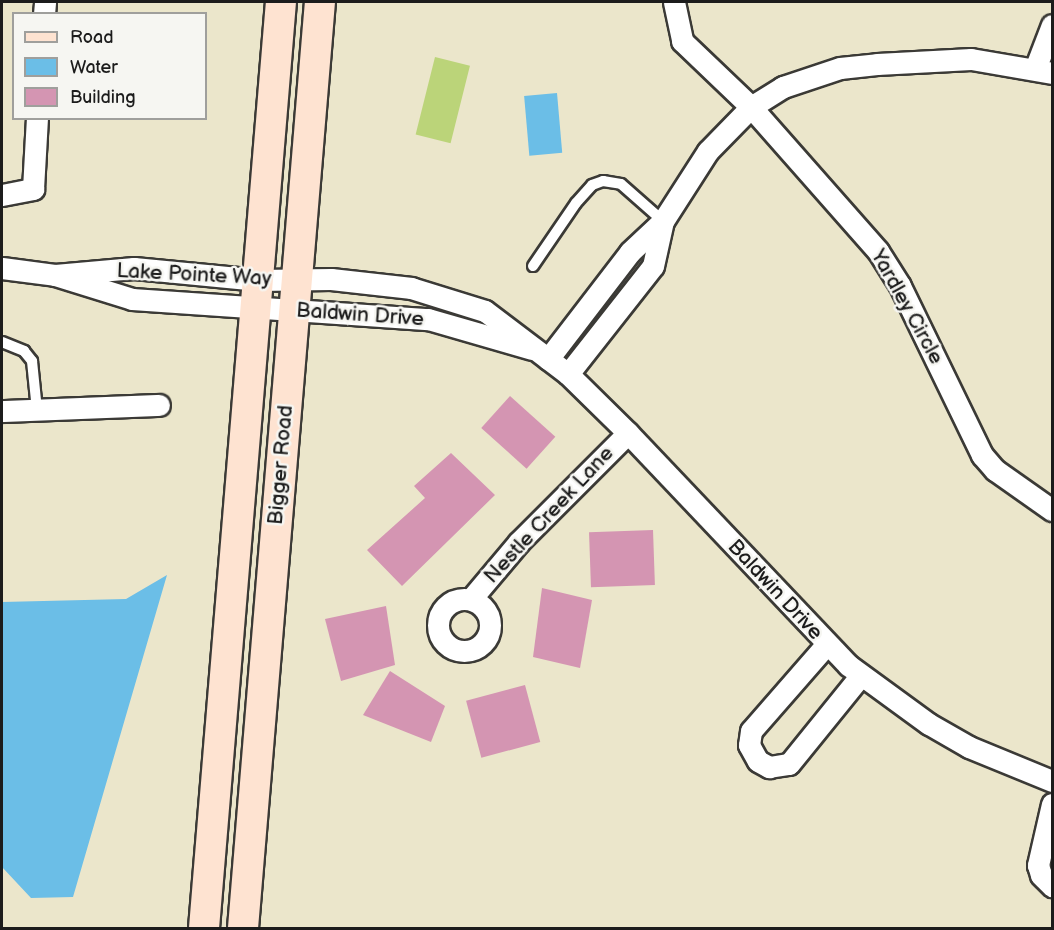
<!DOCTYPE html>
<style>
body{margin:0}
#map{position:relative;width:1054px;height:930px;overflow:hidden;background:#ebe6cb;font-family:"Balsamiq Sans",sans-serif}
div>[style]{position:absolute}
.green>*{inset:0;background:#bbd479;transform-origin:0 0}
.water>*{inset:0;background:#6bbee7;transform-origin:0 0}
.building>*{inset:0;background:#d495b2;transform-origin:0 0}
.roads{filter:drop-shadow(2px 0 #3b3a36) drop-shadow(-2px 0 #3b3a36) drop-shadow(0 2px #3b3a36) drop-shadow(0 -2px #3b3a36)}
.lane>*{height:10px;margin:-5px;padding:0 5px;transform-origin:5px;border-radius:5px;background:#fff}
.street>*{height:21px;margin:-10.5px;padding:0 10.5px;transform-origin:10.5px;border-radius:10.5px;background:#fff}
.street>.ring{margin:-10.5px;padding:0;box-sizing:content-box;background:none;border:21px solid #fff;border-radius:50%}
.secondary>*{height:30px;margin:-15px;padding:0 15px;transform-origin:15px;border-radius:15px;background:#fee3d1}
span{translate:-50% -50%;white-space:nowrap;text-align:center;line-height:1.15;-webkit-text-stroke:5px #f6f6f2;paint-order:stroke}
.street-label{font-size:21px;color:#1c1c1c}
.frame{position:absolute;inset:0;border:3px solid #1c1c1c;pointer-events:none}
.legend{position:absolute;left:12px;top:12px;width:195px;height:108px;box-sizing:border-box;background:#f6f6f2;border:2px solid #9f9f9c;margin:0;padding:8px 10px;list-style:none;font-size:18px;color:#1c1c1c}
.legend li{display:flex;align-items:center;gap:12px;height:30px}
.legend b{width:30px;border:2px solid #9f9f9c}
</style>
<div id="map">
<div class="green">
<i style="left:435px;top:57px;width:36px;height:80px;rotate:14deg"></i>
</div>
<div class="water">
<i style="left:557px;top:93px;width:60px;height:33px;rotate:85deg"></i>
<i style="clip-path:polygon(167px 575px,73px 897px,31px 898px,2px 867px,2px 602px,126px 599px)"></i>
</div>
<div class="building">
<i style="left:510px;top:396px;width:61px;height:43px;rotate:42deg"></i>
<i style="clip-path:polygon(451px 453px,495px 495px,402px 586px,367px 550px,425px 498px,414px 486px)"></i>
<i style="left:653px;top:530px;width:55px;height:64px;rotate:88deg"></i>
<i style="clip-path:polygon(542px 588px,592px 600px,580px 668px,533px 657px)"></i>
<i style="clip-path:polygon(386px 606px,395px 665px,341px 681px,325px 619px)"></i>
<i style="clip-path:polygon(390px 671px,445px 706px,431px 742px,363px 715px)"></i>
<i style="left:525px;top:685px;width:59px;height:61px;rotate:75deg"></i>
</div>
<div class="roads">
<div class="lane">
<i style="left:533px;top:266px;width:76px;rotate:-55.7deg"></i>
<i style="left:576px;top:203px;width:24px;rotate:-48deg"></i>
<i style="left:592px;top:185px;width:12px;rotate:-20deg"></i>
<i style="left:603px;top:181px;width:18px;rotate:9deg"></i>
<i style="left:621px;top:184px;width:56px;rotate:41.4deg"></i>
<i style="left:2px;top:342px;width:24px;rotate:22deg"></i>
<i style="left:24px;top:351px;width:13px;rotate:51deg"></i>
<i style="left:32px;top:361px;width:49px;rotate:84.2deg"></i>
</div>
<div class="street">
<i style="left:674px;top:2px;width:40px;rotate:78deg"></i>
<i style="left:682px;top:41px;width:95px;rotate:43.7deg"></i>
<i style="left:751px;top:107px;width:192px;rotate:48.6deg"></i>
<i style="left:878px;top:251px;width:41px;rotate:57.8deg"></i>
<i style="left:900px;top:286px;width:188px;rotate:64.1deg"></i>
<i style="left:982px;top:455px;width:20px;rotate:49deg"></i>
<i style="left:995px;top:470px;width:70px;rotate:35.1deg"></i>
<i style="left:44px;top:14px;width:12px;rotate:-85deg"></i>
<i style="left:1035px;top:69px;width:47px;rotate:-68.9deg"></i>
<i style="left:2px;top:195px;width:32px;rotate:-11deg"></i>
<i style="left:33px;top:189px;width:71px;rotate:-86.8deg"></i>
<i style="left:2px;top:268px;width:53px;rotate:7.5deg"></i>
<i style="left:55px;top:275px;width:81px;rotate:17.3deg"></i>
<i style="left:132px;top:299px;width:297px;rotate:3.9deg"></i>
<i style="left:428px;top:319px;width:108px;rotate:16.1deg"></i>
<i style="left:55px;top:275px;width:79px;rotate:-5.1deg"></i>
<i style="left:134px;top:268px;width:125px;rotate:5.5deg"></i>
<i style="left:258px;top:280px;width:73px;rotate:-0.8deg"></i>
<i style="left:331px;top:279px;width:81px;rotate:6.4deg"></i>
<i style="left:411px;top:288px;width:77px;rotate:17.3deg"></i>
<i style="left:485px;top:311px;width:104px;rotate:37.2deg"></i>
<i style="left:568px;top:374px;width:84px;rotate:44.5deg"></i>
<i style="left:628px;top:433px;width:320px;rotate:46.5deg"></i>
<i style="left:848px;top:665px;width:100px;rotate:36.1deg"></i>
<i style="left:929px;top:724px;width:46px;rotate:29.9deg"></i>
<i style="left:969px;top:747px;width:90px;rotate:22.3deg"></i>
<i style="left:548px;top:359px;width:135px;rotate:-52.5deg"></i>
<i style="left:630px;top:252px;width:45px;rotate:-43.2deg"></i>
<i style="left:663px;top:221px;width:83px;rotate:-57.3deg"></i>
<i style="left:708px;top:151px;width:62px;rotate:-45.7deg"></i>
<i style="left:751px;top:107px;width:38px;rotate:-32deg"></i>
<i style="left:783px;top:87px;width:60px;rotate:-18.4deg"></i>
<i style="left:840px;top:68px;width:37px;rotate:-6deg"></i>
<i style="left:877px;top:64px;width:94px;rotate:-3deg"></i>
<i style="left:971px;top:59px;width:82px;rotate:9.8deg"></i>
<i style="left:568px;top:374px;width:137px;rotate:-51.8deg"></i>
<i style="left:653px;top:266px;width:46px;rotate:-77.5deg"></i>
<i style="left:2px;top:411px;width:157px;rotate:-2.2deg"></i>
<i class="ring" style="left:438px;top:599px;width:31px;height:31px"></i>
<i style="left:471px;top:599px;width:75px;rotate:-49.9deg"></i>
<i style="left:519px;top:542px;width:154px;rotate:-45deg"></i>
<i style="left:826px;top:645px;width:114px;rotate:131.1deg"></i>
<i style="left:751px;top:731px;width:14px;rotate:98deg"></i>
<i style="left:749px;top:745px;width:18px;rotate:61deg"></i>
<i style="left:758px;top:761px;width:13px;rotate:29deg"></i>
<i style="left:769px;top:767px;width:20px;rotate:-9deg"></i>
<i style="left:789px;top:764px;width:114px;rotate:-51deg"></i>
<i style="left:1052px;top:804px;width:63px;rotate:102.9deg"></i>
<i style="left:1038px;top:865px;width:10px;rotate:73deg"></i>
<i style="left:1041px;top:875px;width:16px;rotate:45deg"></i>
</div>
<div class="secondary">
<i style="left:204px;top:928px;width:929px;rotate:-85.25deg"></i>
<i style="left:243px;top:928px;width:929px;rotate:-85.25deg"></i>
</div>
</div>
<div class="street-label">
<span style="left:194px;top:275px;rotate:3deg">Lake Pointe Way</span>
<span style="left:907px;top:307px;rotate:61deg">Yardley Circle</span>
<span style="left:360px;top:315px;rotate:4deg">Baldwin Drive</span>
<span style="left:281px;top:465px;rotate:-85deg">Bigger Road</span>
<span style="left:549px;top:515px;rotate:-47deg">Nestle Creek Lane</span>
<span style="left:775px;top:590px;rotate:47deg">Baldwin Drive</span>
</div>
<div class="frame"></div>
<ul class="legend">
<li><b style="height:8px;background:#fee3d1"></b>Road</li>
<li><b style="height:16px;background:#6bbee7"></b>Water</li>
<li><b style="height:16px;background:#d495b2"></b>Building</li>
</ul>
</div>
